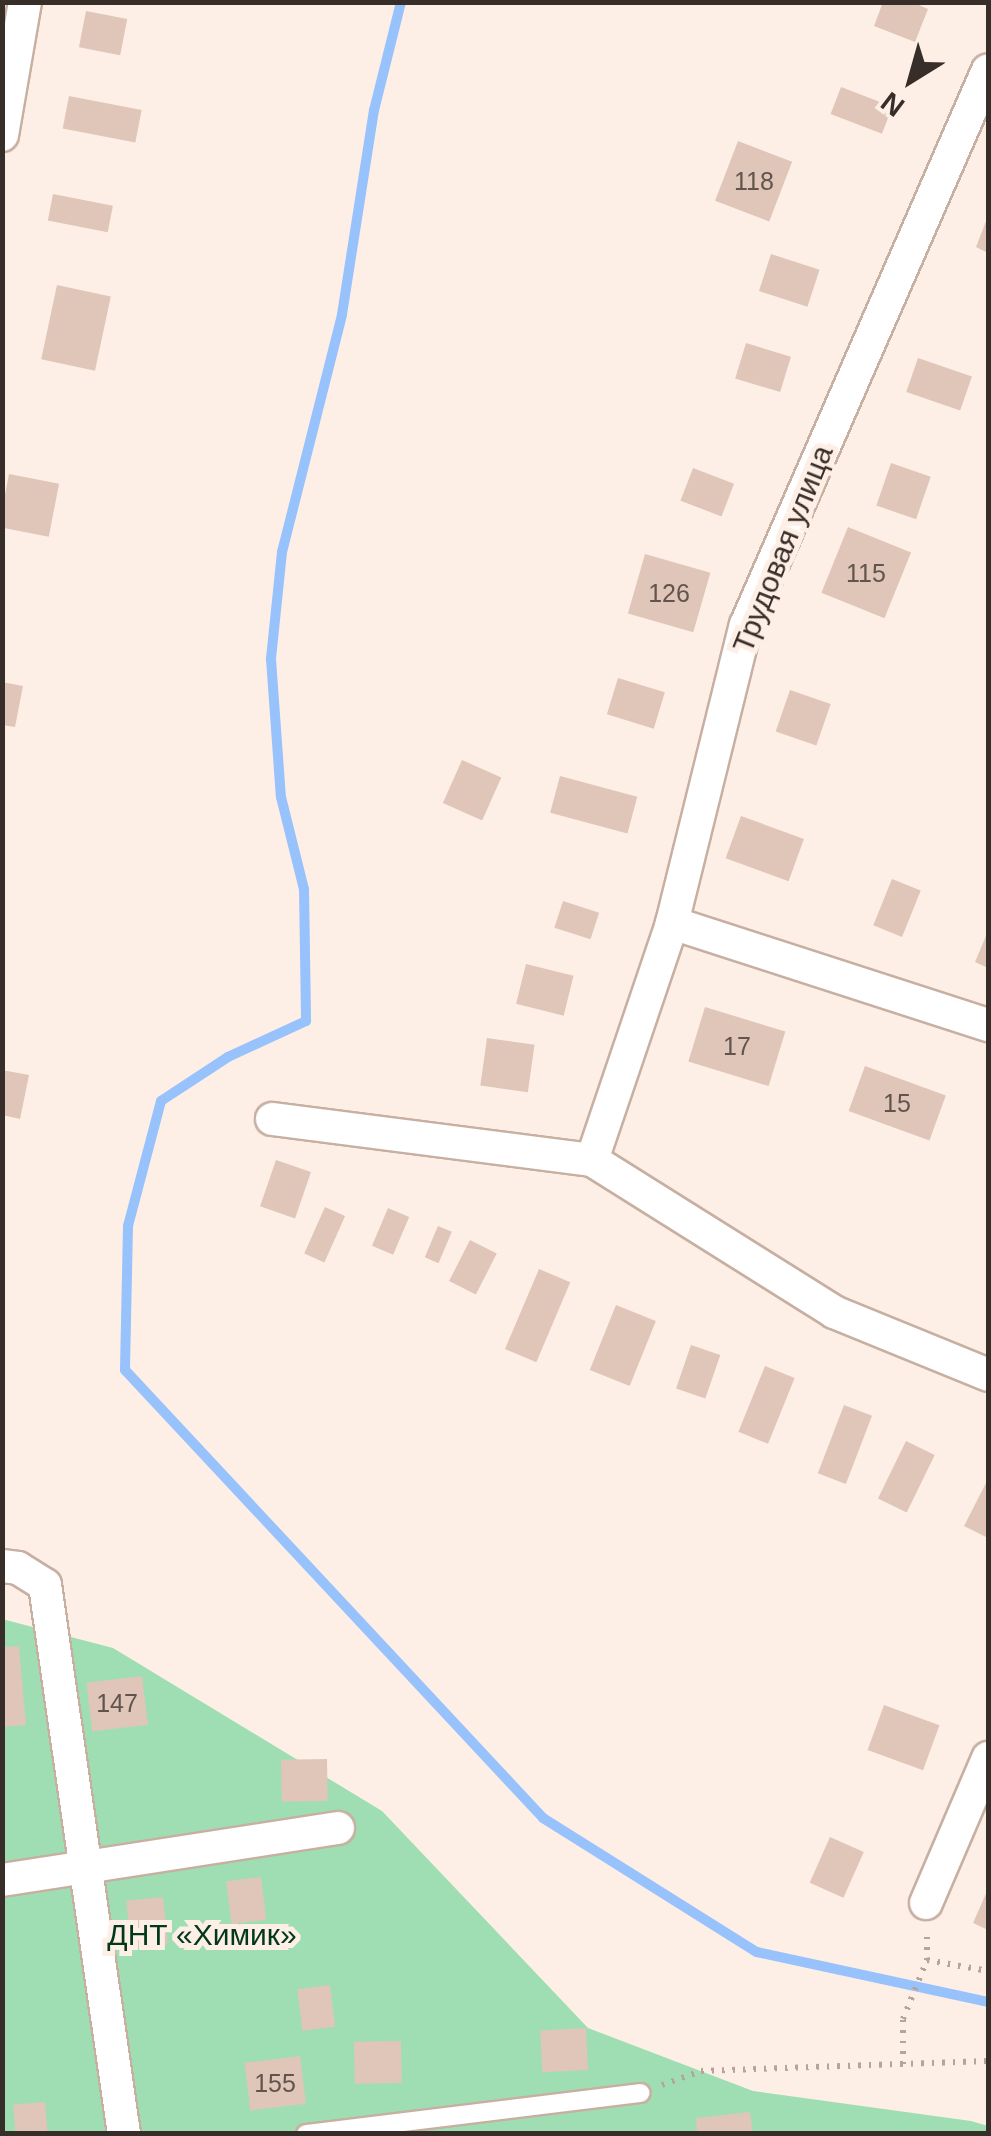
<!DOCTYPE html>
<meta charset="utf-8">
<style>
body{margin:0}
#map{position:relative;width:991px;height:2136px;overflow:hidden;background:#feefe6;font-family:Helvetica,sans-serif}
div>[style]{position:absolute}
.green>*{inset:0;background:#9edeb2}
.stream>*{height:10px;margin:-5px;padding:0 5px;transform-origin:5px;border-radius:5px;background:#98c2fc}
.building>*{inset:0;background:#dfc6b8;transform-origin:0 0}
.path>*{height:6px;margin-top:-3px;transform-origin:0;background:repeating-linear-gradient(90deg,#b3a59e 0 2.5px,transparent 0 10.5px)}
.roads{filter:drop-shadow(2px 0 #c7afa1) drop-shadow(-2px 0 #c7afa1) drop-shadow(0 2px #c7afa1) drop-shadow(0 -2px #c7afa1)}
.lane>*{height:18px;margin:-9px;padding:0 9px;transform-origin:9px;border-radius:9px;background:#fff}
.street>*{height:32px;margin:-16px;padding:0 16px;transform-origin:16px;border-radius:16px;background:#fff}
span{translate:-50% -50%;white-space:nowrap;text-align:center;line-height:1.15;-webkit-text-stroke:10px #feefe6;paint-order:stroke}
.number-label{font-size:25px;color:#62544d}
.number-label span{-webkit-text-stroke-width:0}
.street-label{font-size:30px;color:#382e29}
.park-label{font-size:30px;color:#01381b}
.frame{position:absolute;inset:0;border:5px solid #382e29;pointer-events:none}
.north{position:absolute;left:861px;top:30px;width:100px;height:100px;-webkit-text-stroke:8px #feefe6;paint-order:stroke;rotate:217deg;font-size:28px;font-weight:700;line-height:40px;text-align:center;color:#382e29}
.north::after{content:'';display:block;margin:auto;width:35px;height:45px;background:#382e29;clip-path:polygon(50% 0,100% 100%,50% 72%,0 100%)}
</style>
<div id="map">
<div class="green">
<i style="clip-path:polygon(2px 1619px,113px 1648px,382px 1811px,588px 2028px,753px 2091px,971px 2121px,988px 2126px,988px 2133px,3px 2133px)"></i>
</div>
<div class="stream">
<i style="left:401px;top:2px;width:111px;rotate:104deg"></i>
<i style="left:374px;top:110px;width:207px;rotate:98.9deg"></i>
<i style="left:342px;top:315px;width:244px;rotate:104.2deg"></i>
<i style="left:282px;top:552px;width:108px;rotate:95.9deg"></i>
<i style="left:271px;top:659px;width:138px;rotate:85.9deg"></i>
<i style="left:281px;top:797px;width:95px;rotate:76deg"></i>
<i style="left:304px;top:889px;width:132px;rotate:89.1deg"></i>
<i style="left:306px;top:1021px;width:86px;rotate:155.2deg"></i>
<i style="left:228px;top:1057px;width:80px;rotate:146.7deg"></i>
<i style="left:161px;top:1101px;width:129px;rotate:104.8deg"></i>
<i style="left:128px;top:1226px;width:144px;rotate:91.2deg"></i>
<i style="left:125px;top:1370px;width:613px;rotate:46.98deg"></i>
<i style="left:543px;top:1818px;width:252px;rotate:32.1deg"></i>
<i style="left:757px;top:1952px;width:236px;rotate:12.2deg"></i>
</div>
<div class="building">
<i style="clip-path:polygon(883px 2px,912px 2px,928px 9px,915px 42px,874px 26px)"></i>
<i style="left:86px;top:11px;width:42px;height:37px;rotate:11deg"></i>
<i style="left:841px;top:87px;width:55px;height:29px;rotate:21deg"></i>
<i style="left:69px;top:96px;width:74px;height:33px;rotate:11deg"></i>
<i style="left:738px;top:141px;width:58px;height:64px;rotate:21deg"></i>
<i style="left:53px;top:194px;width:61px;height:27px;rotate:11deg"></i>
<i style="clip-path:polygon(988px 216px,988px 253px,976px 247px)"></i>
<i style="left:771px;top:254px;width:51px;height:39px;rotate:18deg"></i>
<i style="left:57px;top:285px;width:55px;height:76px;rotate:12deg"></i>
<i style="left:746px;top:343px;width:47px;height:37px;rotate:17deg"></i>
<i style="left:918px;top:358px;width:57px;height:36px;rotate:19deg"></i>
<i style="left:891px;top:463px;width:42px;height:45px;rotate:19deg"></i>
<i style="left:693px;top:468px;width:44px;height:35px;rotate:21deg"></i>
<i style="left:9px;top:474px;width:51px;height:54px;rotate:11deg"></i>
<i style="left:848px;top:527px;width:68px;height:71px;rotate:22deg"></i>
<i style="left:645px;top:554px;width:68px;height:62px;rotate:16deg"></i>
<i style="left:618px;top:678px;width:49px;height:38px;rotate:17deg"></i>
<i style="clip-path:polygon(2px 682px,23px 686px,15px 727px,2px 725px)"></i>
<i style="left:790px;top:690px;width:43px;height:44px;rotate:19deg"></i>
<i style="left:462px;top:760px;width:43px;height:47px;rotate:24deg"></i>
<i style="left:560px;top:776px;width:80px;height:38px;rotate:15deg"></i>
<i style="left:741px;top:816px;width:67px;height:45px;rotate:20deg"></i>
<i style="left:892px;top:879px;width:31px;height:50px;rotate:22deg"></i>
<i style="left:563px;top:901px;width:38px;height:28px;rotate:18deg"></i>
<i style="clip-path:polygon(988px 931px,988px 968px,975px 962px)"></i>
<i style="left:526px;top:964px;width:49px;height:41px;rotate:14deg"></i>
<i style="left:705px;top:1007px;width:84px;height:57px;rotate:17deg"></i>
<i style="left:487px;top:1038px;width:48px;height:48px;rotate:8deg"></i>
<i style="left:865px;top:1066px;width:86px;height:48px;rotate:20deg"></i>
<i style="clip-path:polygon(2px 1070px,29px 1075px,20px 1119px,2px 1115px)"></i>
<i style="left:276px;top:1160px;width:37px;height:49px;rotate:19deg"></i>
<i style="left:325px;top:1207px;width:22px;height:51px;rotate:24deg"></i>
<i style="left:388px;top:1208px;width:23px;height:41px;rotate:23deg"></i>
<i style="left:438px;top:1226px;width:15px;height:34px;rotate:23deg"></i>
<i style="left:470px;top:1240px;width:30px;height:46px;rotate:27deg"></i>
<i style="left:539px;top:1269px;width:34px;height:87px;rotate:23deg"></i>
<i style="left:616px;top:1305px;width:43px;height:70px;rotate:22deg"></i>
<i style="left:691px;top:1345px;width:31px;height:46px;rotate:19deg"></i>
<i style="left:765px;top:1366px;width:32px;height:71px;rotate:22deg"></i>
<i style="left:844px;top:1405px;width:30px;height:73px;rotate:21deg"></i>
<i style="left:906px;top:1441px;width:32px;height:64px;rotate:26deg"></i>
<i style="clip-path:polygon(986px 1483px,988px 1484px,988px 1538px,964px 1526px)"></i>
<i style="clip-path:polygon(19px 1646px,26px 1725px,2px 1727px,2px 1647px)"></i>
<i style="left:142px;top:1676px;width:49px;height:56px;rotate:83deg"></i>
<i style="left:884px;top:1705px;width:59px;height:48px;rotate:20deg"></i>
<i style="left:327px;top:1759px;width:42px;height:46px;rotate:89deg"></i>
<i style="left:830px;top:1837px;width:37px;height:50px;rotate:24deg"></i>
<i style="left:261px;top:1877px;width:43px;height:35px;rotate:83deg"></i>
<i style="clip-path:polygon(988px 1889px,988px 1930px,973px 1923px)"></i>
<i style="left:163px;top:1897px;width:47px;height:37px;rotate:84deg"></i>
<i style="left:330px;top:1985px;width:42px;height:33px;rotate:83deg"></i>
<i style="left:586px;top:2028px;width:42px;height:46px;rotate:87deg"></i>
<i style="left:401px;top:2041px;width:42px;height:47px;rotate:89deg"></i>
<i style="left:300px;top:2056px;width:48px;height:56px;rotate:83deg"></i>
<i style="left:45px;top:2102px;width:32px;height:32px;rotate:85deg"></i>
<i style="clip-path:polygon(750px 2112px,753px 2134px,697px 2134px,696px 2118px)"></i>
</div>
<div class="path">
<i style="left:927px;top:1960px;width:62px;rotate:10.2deg"></i>
<i style="left:903px;top:2064px;width:45px;rotate:-90deg"></i>
<i style="left:903px;top:2019px;width:64px;rotate:-67.9deg"></i>
<i style="left:927px;top:1960px;width:26px;rotate:-90deg"></i>
<i style="left:662px;top:2085px;width:41px;rotate:-19.7deg"></i>
<i style="left:701px;top:2071px;width:287px;rotate:-2deg"></i>
</div>
<div class="roads">
<div class="lane">
<i style="left:306px;top:2134px;width:337px;rotate:-7deg"></i>
</div>
<div class="street">
<i style="left:2px;top:135px;width:135px;rotate:-80.2deg"></i>
<i style="left:672px;top:923px;width:332px;rotate:17.9deg"></i>
<i style="left:272px;top:1119px;width:323px;rotate:7.3deg"></i>
<i style="left:592px;top:1160px;width:286px;rotate:32.1deg"></i>
<i style="left:834px;top:1312px;width:166px;rotate:22.2deg"></i>
<i style="left:592px;top:1160px;width:250px;rotate:-71.3deg"></i>
<i style="left:672px;top:923px;width:307px;rotate:-76.1deg"></i>
<i style="left:746px;top:625px;width:605px;rotate:-66.44deg"></i>
<i style="left:2px;top:1566px;width:16px;rotate:7deg"></i>
<i style="left:18px;top:1568px;width:32px;rotate:32deg"></i>
<i style="left:45px;top:1585px;width:555px;rotate:81.81deg"></i>
<i style="left:2px;top:1880px;width:340px;rotate:-8.8deg"></i>
<i style="left:926px;top:1903px;width:158px;rotate:-66.8deg"></i>
</div>
</div>
<div class="number-label">
<span style="left:754px;top:181px">118</span>
<span style="left:866px;top:573px">115</span>
<span style="left:669px;top:593px">126</span>
<span style="left:737px;top:1046px">17</span>
<span style="left:897px;top:1103px">15</span>
<span style="left:117px;top:1703px">147</span>
<span style="left:275px;top:2083px">155</span>
</div>
<div class="street-label">
<span style="left:783px;top:549px;rotate:-68deg">Трудовая улица</span>
</div>
<div class="park-label">
<span style="left:202px;top:1935px">ДНТ «Химик»</span>
</div>
<div class="frame"></div>
<div class="north">N</div>
</div>
